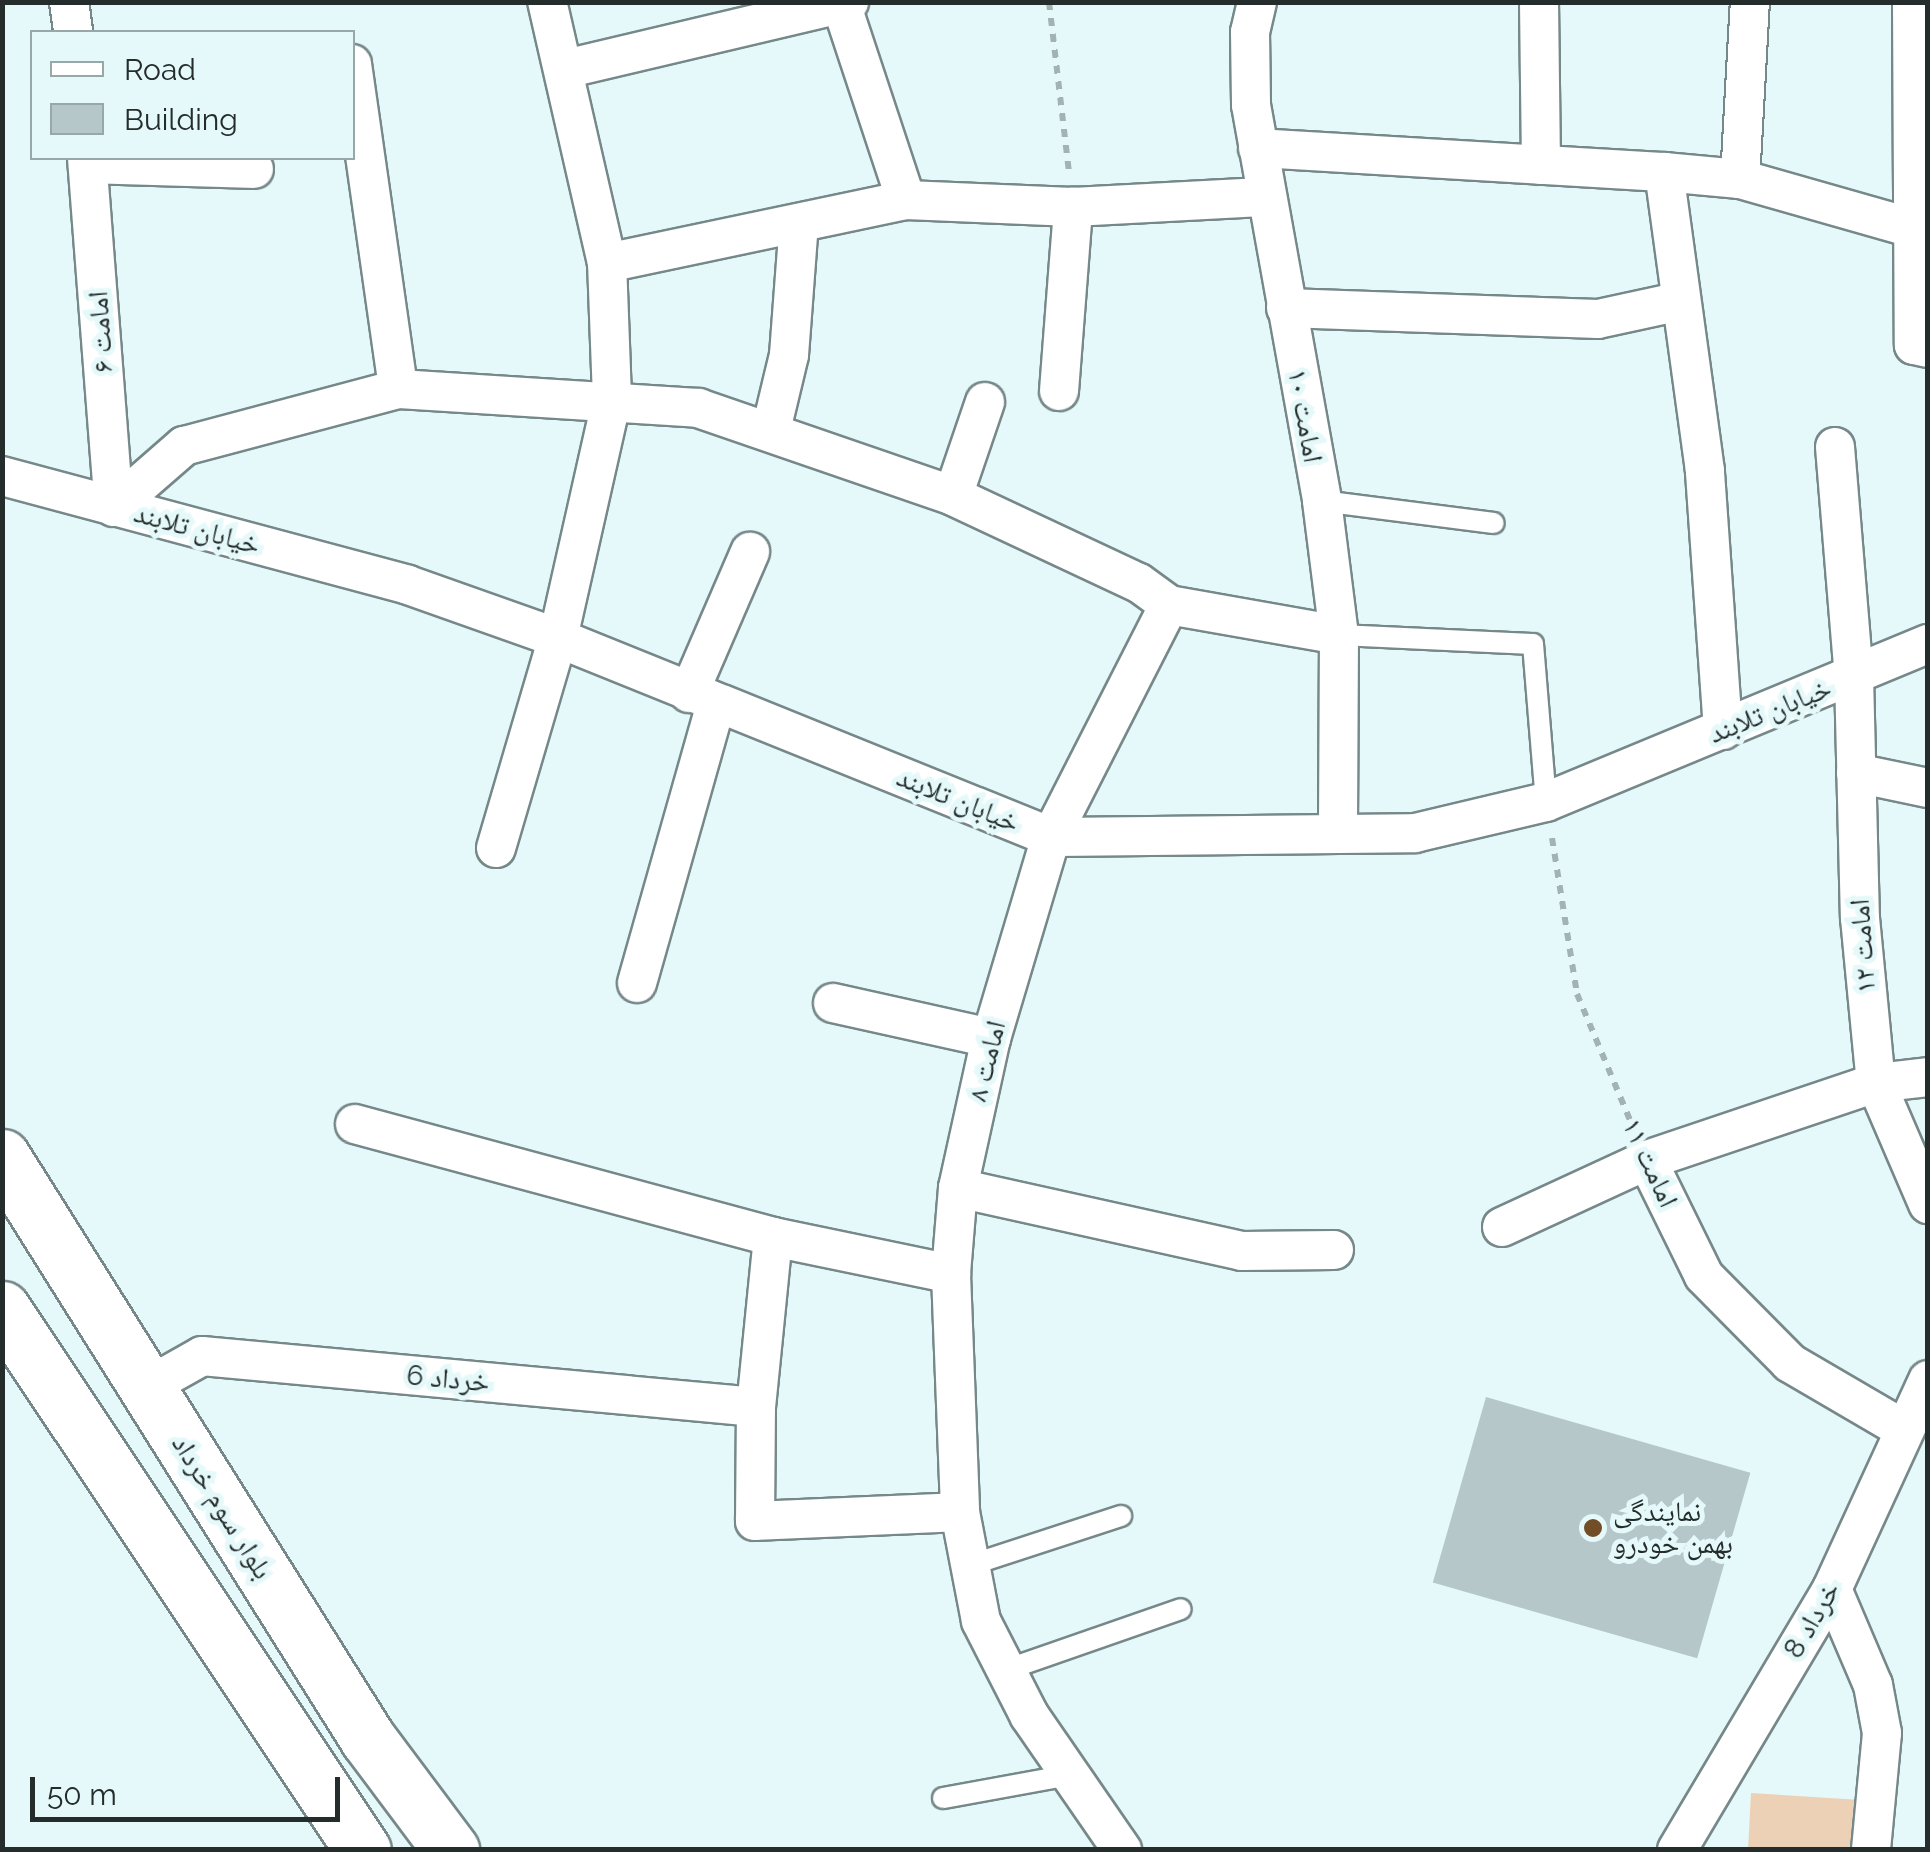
<!DOCTYPE html>
<meta charset="utf-8">
<style>
body{margin:0}
#map{position:relative;width:1930px;height:1852px;overflow:hidden;background:#e6f9fa;font-family:Raleway,"Noto Naskh Arabic",sans-serif}
div>[style]{position:absolute}
.green>*{inset:0;background:#ecd1b6}
.building>*{inset:0;background:#b5c7c9;transform-origin:0 0}
.path>*{height:6px;margin-top:-3px;transform-origin:0;background:repeating-linear-gradient(90deg,#a3b2b2 0 8px,transparent 0 16px)}
.roads{filter:drop-shadow(2px 0 #768889) drop-shadow(-2px 0 #768889) drop-shadow(0 2px #768889) drop-shadow(0 -2px #768889)}
.lane>*{height:20px;margin:-10px;padding:0 10px;transform-origin:10px;border-radius:10px;background:#fff}
.street>*{height:38px;margin:-19px;padding:0 19px;transform-origin:19px;border-radius:19px;background:#fff}
.primary>*{height:55px;margin:-27.5px;padding:0 27.5px;transform-origin:27.5px;border-radius:27.5px;background:#fff}
.dots>*{width:28px;height:28px;translate:-50% -50%;box-sizing:border-box;border:5px solid #e6f9fa;border-radius:50%}
span{translate:-50% -50%;white-space:nowrap;text-align:center;line-height:1.15;-webkit-text-stroke:10px #e6f9fa;paint-order:stroke}
.street-label{font-size:28px;color:#242c2c}
.poi-label{font-size:28px;color:#242c2c}
.left{translate:0 -50%;text-align:left}
.frame{position:absolute;inset:0;border:5px solid #242c2c;pointer-events:none}
.legend{position:absolute;left:30px;top:30px;width:325px;height:130px;box-sizing:border-box;background:#e6f9fa;border:2px solid #98a7a8;margin:0;padding:12px 18px;list-style:none;font-size:30px;color:#242c2c}
.legend li{display:flex;align-items:center;gap:20px;height:50px}
.legend b{width:50px;border:2px solid #98a7a8}
.scale{position:absolute;left:30px;top:1777px;width:310px;height:45px;box-sizing:border-box;border:5px solid #242c2c;border-top:0;padding-left:12px;font-size:30px;line-height:35px;white-space:nowrap;color:#242c2c;-webkit-text-stroke:8px #e6f9fa;paint-order:stroke}
</style>
<div id="map">
<div class="green">
<i style="clip-path:polygon(1751px 1793px,1861px 1800px,1858px 1849px,1748px 1850px)"></i>
</div>
<div class="building">
<i style="left:1486px;top:1397px;width:275px;height:193px;rotate:16deg"></i>
</div>
<div class="path">
<i style="left:1049px;top:2px;width:170px;rotate:83.3deg"></i>
<i style="left:1552px;top:838px;width:158px;rotate:80.9deg"></i>
<i style="left:1577px;top:994px;width:144px;rotate:67.2deg"></i>
</div>
<div class="roads">
<div class="lane">
<i style="left:1322px;top:501px;width:173px;rotate:7.3deg"></i>
<i style="left:1339px;top:635px;width:194px;rotate:2.7deg"></i>
<i style="left:1533px;top:644px;width:159px;rotate:85.3deg"></i>
<i style="left:971px;top:1565px;width:158px;rotate:-18.1deg"></i>
<i style="left:1003px;top:1671px;width:188px;rotate:-19.2deg"></i>
<i style="left:943px;top:1798px;width:129px;rotate:-10.3deg"></i>
</div>
<div class="street">
<i style="left:69px;top:2px;width:30px;rotate:82deg"></i>
<i style="left:1257px;top:2px;width:31px;rotate:103deg"></i>
<i style="left:1250px;top:32px;width:73px;rotate:89.2deg"></i>
<i style="left:1251px;top:105px;width:402px;rotate:79.8deg"></i>
<i style="left:1322px;top:501px;width:135px;rotate:82.8deg"></i>
<i style="left:1339px;top:635px;width:197px;rotate:90.3deg"></i>
<i style="left:1539px;top:2px;width:163px;rotate:89.3deg"></i>
<i style="left:1912px;top:2px;width:343px;rotate:89.7deg"></i>
<i style="left:1914px;top:345px;width:14px;rotate:12deg"></i>
<i style="left:352px;top:64px;width:328px;rotate:81.9deg"></i>
<i style="left:565px;top:69px;width:292px;rotate:-13.3deg"></i>
<i style="left:1258px;top:148px;width:407px;rotate:3.4deg"></i>
<i style="left:87px;top:158px;width:350px;rotate:85.6deg"></i>
<i style="left:88px;top:164px;width:166px;rotate:1.7deg"></i>
<i style="left:1740px;top:179px;width:182px;rotate:15.9deg"></i>
<i style="left:906px;top:200px;width:167px;rotate:2.4deg"></i>
<i style="left:1073px;top:207px;width:194px;rotate:-3deg"></i>
<i style="left:607px;top:263px;width:306px;rotate:-11.9deg"></i>
<i style="left:906px;top:200px;width:206px;rotate:-108.3deg"></i>
<i style="left:1286px;top:308px;width:312px;rotate:2deg"></i>
<i style="left:1598px;top:319px;width:85px;rotate:-12.2deg"></i>
<i style="left:1059px;top:391px;width:185px;rotate:-85.6deg"></i>
<i style="left:985px;top:402px;width:99px;rotate:108.8deg"></i>
<i style="left:953px;top:496px;width:205px;rotate:25.1deg"></i>
<i style="left:1139px;top:583px;width:37px;rotate:36deg"></i>
<i style="left:1169px;top:605px;width:260px;rotate:117deg"></i>
<i style="left:1051px;top:837px;width:210px;rotate:106.6deg"></i>
<i style="left:991px;top:1038px;width:154px;rotate:102.4deg"></i>
<i style="left:958px;top:1188px;width:86px;rotate:94.7deg"></i>
<i style="left:951px;top:1274px;width:238px;rotate:87.8deg"></i>
<i style="left:960px;top:1512px;width:111px;rotate:79.1deg"></i>
<i style="left:981px;top:1621px;width:106px;rotate:62.9deg"></i>
<i style="left:1029px;top:1715px;width:164px;rotate:55.4deg"></i>
<i style="left:771px;top:430px;width:77px;rotate:-76.5deg"></i>
<i style="left:789px;top:355px;width:132px;rotate:-85.7deg"></i>
<i style="left:1835px;top:447px;width:230px;rotate:85.3deg"></i>
<i style="left:1854px;top:676px;width:242px;rotate:88.6deg"></i>
<i style="left:1860px;top:918px;width:166px;rotate:84.5deg"></i>
<i style="left:1876px;top:1083px;width:132px;rotate:66.7deg"></i>
<i style="left:2px;top:476px;width:420px;rotate:15deg"></i>
<i style="left:408px;top:585px;width:159px;rotate:19.5deg"></i>
<i style="left:558px;top:638px;width:532px;rotate:21.98deg"></i>
<i style="left:1051px;top:837px;width:364px;rotate:-0.6deg"></i>
<i style="left:1415px;top:833px;width:135px;rotate:-13.3deg"></i>
<i style="left:1546px;top:802px;width:413px;rotate:-22.5deg"></i>
<i style="left:114px;top:507px;width:93px;rotate:-41.1deg"></i>
<i style="left:184px;top:446px;width:221px;rotate:-14.9deg"></i>
<i style="left:398px;top:389px;width:301px;rotate:3.6deg"></i>
<i style="left:698px;top:408px;width:270px;rotate:19deg"></i>
<i style="left:1169px;top:605px;width:173px;rotate:10deg"></i>
<i style="left:689px;top:693px;width:154px;rotate:-66.6deg"></i>
<i style="left:1723px;top:730px;width:260px;rotate:-94deg"></i>
<i style="left:1705px;top:471px;width:302px;rotate:-97.8deg"></i>
<i style="left:1664px;top:172px;width:76px;rotate:5.3deg"></i>
<i style="left:1740px;top:179px;width:177px;rotate:-86.8deg"></i>
<i style="left:1856px;top:773px;width:74px;rotate:11.8deg"></i>
<i style="left:496px;top:848px;width:219px;rotate:-73.6deg"></i>
<i style="left:558px;top:638px;width:246px;rotate:-77.3deg"></i>
<i style="left:612px;top:398px;width:135px;rotate:-92.1deg"></i>
<i style="left:607px;top:263px;width:268px;rotate:-102.9deg"></i>
<i style="left:637px;top:983px;width:290px;rotate:-74.2deg"></i>
<i style="left:833px;top:1003px;width:162px;rotate:12.5deg"></i>
<i style="left:355px;top:1124px;width:433px;rotate:15.1deg"></i>
<i style="left:773px;top:1237px;width:171px;rotate:95.7deg"></i>
<i style="left:756px;top:1407px;width:114px;rotate:90.5deg"></i>
<i style="left:755px;top:1521px;width:205px;rotate:-2.5deg"></i>
<i style="left:1647px;top:1160px;width:129px;rotate:63.8deg"></i>
<i style="left:1704px;top:1276px;width:122px;rotate:45.3deg"></i>
<i style="left:1790px;top:1363px;width:131px;rotate:30.3deg"></i>
<i style="left:958px;top:1188px;width:291px;rotate:12.5deg"></i>
<i style="left:1242px;top:1251px;width:92px;rotate:-0.6deg"></i>
<i style="left:1502px;top:1227px;width:160px;rotate:-24.8deg"></i>
<i style="left:1647px;top:1160px;width:242px;rotate:-18.6deg"></i>
<i style="left:1876px;top:1083px;width:52px;rotate:-6.6deg"></i>
<i style="left:773px;top:1237px;width:182px;rotate:11.7deg"></i>
<i style="left:147px;top:1387px;width:63px;rotate:-29.4deg"></i>
<i style="left:202px;top:1356px;width:556px;rotate:5.26deg"></i>
<i style="left:1832px;top:1589px;width:104px;rotate:66.9deg"></i>
<i style="left:1873px;top:1685px;width:49px;rotate:79.4deg"></i>
<i style="left:1882px;top:1733px;width:118px;rotate:95.4deg"></i>
<i style="left:1677px;top:1850px;width:304px;rotate:-59.3deg"></i>
<i style="left:1832px;top:1589px;width:230px;rotate:-65.3deg"></i>
</div>
<div class="primary">
<i style="left:2px;top:1157px;width:688px;rotate:57.84deg"></i>
<i style="left:368px;top:1739px;width:139px;rotate:53.2deg"></i>
<i style="left:2px;top:1309px;width:650px;rotate:56.29deg"></i>
</div>
</div>
<div class="dots">
<i style="left:1593px;top:1528px;background:#714e27"></i>
</div>
<div class="street-label">
<span style="left:101px;top:332px;rotate:-94deg">امامت ۶</span>
<span style="left:1305px;top:416px;rotate:80deg">امامت ۱۰</span>
<span style="left:197px;top:529px;rotate:15deg">خیابان تلابند</span>
<span style="left:1770px;top:711px;rotate:-22deg">خیابان تلابند</span>
<span style="left:958px;top:800px;rotate:22deg">خیابان تلابند</span>
<span style="left:1863px;top:946px;rotate:-94deg">امامت ۱۲</span>
<span style="left:987px;top:1061px;rotate:-76deg">امامت ۸</span>
<span style="left:1650px;top:1163px;rotate:65deg">امامت ۱۱</span>
<span style="left:448px;top:1379px;rotate:5deg">خرداد 6</span>
<span style="left:222px;top:1507px;rotate:58deg">بلوار سوم خرداد</span>
<span style="left:1812px;top:1620px;rotate:-60deg">خرداد 8</span>
</div>
<div class="poi-label">
<span class="left" style="left:1613px;top:1528px">نمایندگی<br>بهمن خودرو</span>
</div>
<div class="frame"></div>
<ul class="legend">
<li><b style="height:12px;background:#fff"></b>Road</li>
<li><b style="height:28px;background:#b5c7c9"></b>Building</li>
</ul>
<div class="scale">50 m</div>
</div>
